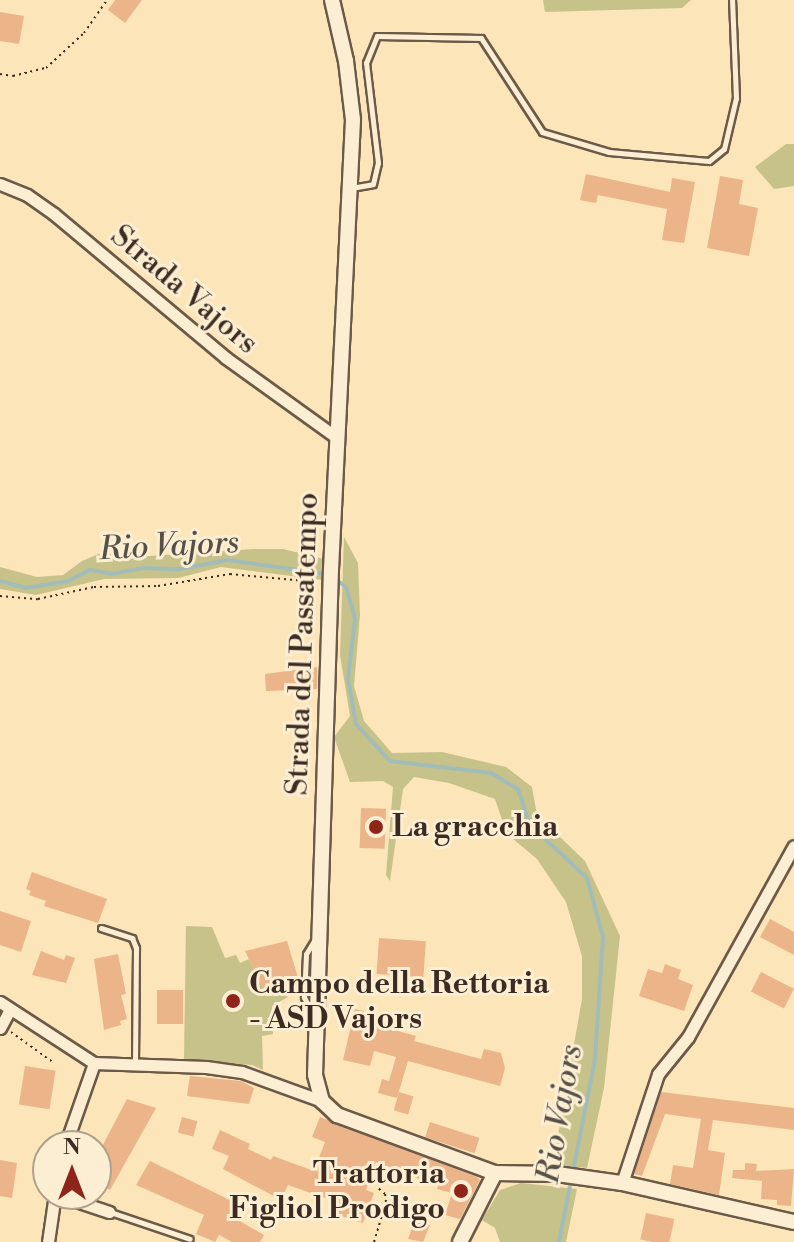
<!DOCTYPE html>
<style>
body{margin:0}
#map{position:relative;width:794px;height:1242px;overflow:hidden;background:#fbe5b9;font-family:"Libre Bodoni",serif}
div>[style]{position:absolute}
.green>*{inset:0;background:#c6c28a}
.stream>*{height:4px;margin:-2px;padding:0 2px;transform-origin:2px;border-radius:2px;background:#a2bdb8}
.building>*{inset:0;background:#ecb489;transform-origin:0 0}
.path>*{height:2px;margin-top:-1px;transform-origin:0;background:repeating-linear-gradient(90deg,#3c2b22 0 2px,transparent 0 6px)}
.roads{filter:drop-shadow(2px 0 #6c5a48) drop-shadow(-2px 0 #6c5a48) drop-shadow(0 2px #6c5a48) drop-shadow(0 -2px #6c5a48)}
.service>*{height:5px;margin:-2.5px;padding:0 2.5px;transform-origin:2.5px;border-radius:2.5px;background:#fceed2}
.minor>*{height:11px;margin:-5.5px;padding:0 5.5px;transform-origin:5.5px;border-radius:5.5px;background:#fceed2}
.tertiary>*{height:14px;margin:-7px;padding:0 7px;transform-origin:7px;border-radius:7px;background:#fceed2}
.dots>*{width:22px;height:22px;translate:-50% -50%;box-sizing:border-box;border:4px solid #fceed2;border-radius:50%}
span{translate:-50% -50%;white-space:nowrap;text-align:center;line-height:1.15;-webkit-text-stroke:6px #fceed2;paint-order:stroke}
.street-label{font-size:30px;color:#3c2b22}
.poi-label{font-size:30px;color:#3c2b22;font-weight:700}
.left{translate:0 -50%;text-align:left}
.right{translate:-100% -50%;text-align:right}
.water-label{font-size:32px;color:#565048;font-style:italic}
.north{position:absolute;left:32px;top:1130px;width:80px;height:80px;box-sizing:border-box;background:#fceed2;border:2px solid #afa08c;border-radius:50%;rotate:0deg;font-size:22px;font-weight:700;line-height:32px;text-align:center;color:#3c2b22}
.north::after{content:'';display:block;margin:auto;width:28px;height:36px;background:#8f2418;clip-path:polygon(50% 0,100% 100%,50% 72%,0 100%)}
</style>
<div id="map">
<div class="green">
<i style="clip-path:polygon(543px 0,691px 0,682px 8px,545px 12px)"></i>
<i style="clip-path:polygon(786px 144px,794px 144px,794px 186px,774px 189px,755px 167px)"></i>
<i style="clip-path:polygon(344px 537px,358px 563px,360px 615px,354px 686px,364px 721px,392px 753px,442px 752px,506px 767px,532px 787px,537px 815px,585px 861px,620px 936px,604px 1088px,587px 1168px,553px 1164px,582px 999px,582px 956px,566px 902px,537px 859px,507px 834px,495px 799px,449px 783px,414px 777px,403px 789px,390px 881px,386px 875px,393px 787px,383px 781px,350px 782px,334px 737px,350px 716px,340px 655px)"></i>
<i style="clip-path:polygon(253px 549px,283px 549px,324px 559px,323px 580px,221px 567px,178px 578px,104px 579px,36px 595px,0 589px,0 567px,37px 577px,63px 575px,82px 561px,101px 553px,135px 557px)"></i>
<i style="clip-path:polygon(186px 926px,212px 927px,225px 958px,236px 955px,240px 963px,249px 959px,267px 996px,283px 989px,288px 997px,272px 1006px,273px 1034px,262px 1036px,263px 1070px,252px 1065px,184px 1059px)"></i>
<i style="clip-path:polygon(521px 1183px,577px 1189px,566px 1242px,500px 1242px,495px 1228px,482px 1220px,500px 1190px)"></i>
</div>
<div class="stream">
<i style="left:334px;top:578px;width:15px;rotate:37deg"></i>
<i style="left:346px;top:587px;width:33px;rotate:74deg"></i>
<i style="left:355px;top:619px;width:60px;rotate:96.7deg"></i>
<i style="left:348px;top:679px;width:46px;rotate:79.9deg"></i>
<i style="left:356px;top:724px;width:50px;rotate:47.4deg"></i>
<i style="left:390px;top:761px;width:102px;rotate:6.8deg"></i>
<i style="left:491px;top:773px;width:31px;rotate:31deg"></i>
<i style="left:518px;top:789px;width:38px;rotate:72deg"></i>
<i style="left:530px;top:825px;width:78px;rotate:42.9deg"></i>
<i style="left:587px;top:878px;width:61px;rotate:74.8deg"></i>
<i style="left:603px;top:937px;width:122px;rotate:93.8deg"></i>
<i style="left:595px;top:1059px;width:114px;rotate:101.1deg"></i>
<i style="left:0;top:581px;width:27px;rotate:15deg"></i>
<i style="left:26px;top:588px;width:43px;rotate:-9.5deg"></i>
<i style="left:68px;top:581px;width:25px;rotate:-27deg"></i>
<i style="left:90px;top:570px;width:22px;rotate:10deg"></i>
<i style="left:112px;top:574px;width:32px;rotate:-11deg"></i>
<i style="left:143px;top:568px;width:37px;rotate:2deg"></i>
<i style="left:180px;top:569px;width:48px;rotate:-10.8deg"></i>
<i style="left:227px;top:560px;width:100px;rotate:8deg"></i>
<i style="left:559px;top:1242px;width:63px;rotate:-79deg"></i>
</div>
<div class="building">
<i style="clip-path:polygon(115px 0,142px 0,125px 23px,108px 10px)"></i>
<i style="clip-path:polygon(0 12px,24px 16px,19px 44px,0 41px)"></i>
<i style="clip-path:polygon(586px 174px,670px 192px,672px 178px,695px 182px,684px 243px,662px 240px,667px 209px,598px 195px,596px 203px,580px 200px)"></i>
<i style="clip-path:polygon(720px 176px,743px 180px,739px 204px,758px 208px,749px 256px,707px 248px)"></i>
<i style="clip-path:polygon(317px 667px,317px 689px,266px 691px,265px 674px)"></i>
<i style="left:361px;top:808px;width:25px;height:40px;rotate:2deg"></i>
<i style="clip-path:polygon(32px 872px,107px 899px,98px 923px,44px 906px,46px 901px,29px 895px,31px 891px,26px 889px)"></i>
<i style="clip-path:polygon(0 911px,31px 921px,21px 952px,0 945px)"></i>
<i style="clip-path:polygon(770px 919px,794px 932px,794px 955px,760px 937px)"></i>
<i style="left:379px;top:938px;width:47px;height:36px;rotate:4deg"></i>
<i style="clip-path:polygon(287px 941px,299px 981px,267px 997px,245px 951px)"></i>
<i style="clip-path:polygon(41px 951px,64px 960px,66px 955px,75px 958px,66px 983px,32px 975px)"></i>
<i style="clip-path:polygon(118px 954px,126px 994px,121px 995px,127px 1019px,120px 1021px,121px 1025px,104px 1030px,94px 959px)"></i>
<i style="clip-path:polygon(665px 964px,681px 970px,678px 979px,693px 985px,684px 1011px,639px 996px,648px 969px,662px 973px)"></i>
<i style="left:761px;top:972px;width:37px;height:22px;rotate:27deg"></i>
<i style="left:157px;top:990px;width:26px;height:34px"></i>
<i style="clip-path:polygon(355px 1009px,382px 1015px,380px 1026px,416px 1036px,414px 1041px,481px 1059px,484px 1049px,501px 1053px,505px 1068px,500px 1086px,408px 1061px,397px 1098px,378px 1093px,382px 1079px,389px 1081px,396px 1057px,374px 1051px,370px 1066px,343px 1060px)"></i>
<i style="left:25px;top:1066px;width:31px;height:39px;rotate:9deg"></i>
<i style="clip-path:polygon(190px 1076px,241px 1081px,254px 1088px,249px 1104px,187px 1096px)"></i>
<i style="left:399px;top:1092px;width:15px;height:19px;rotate:16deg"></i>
<i style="clip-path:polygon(661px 1092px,794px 1108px,794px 1130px,713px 1120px,708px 1150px,725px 1153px,719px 1195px,670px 1184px,673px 1165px,693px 1168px,701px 1119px,665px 1114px,642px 1176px,634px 1174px)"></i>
<i style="clip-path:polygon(127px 1099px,156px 1108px,110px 1190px,96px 1183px,96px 1158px)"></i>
<i style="left:182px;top:1117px;width:16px;height:16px;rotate:15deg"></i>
<i style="clip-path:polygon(320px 1117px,477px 1177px,480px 1180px,460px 1219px,445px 1215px,452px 1193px,437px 1189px,440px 1180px,422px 1180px,376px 1162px,366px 1190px,374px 1193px,363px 1223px,335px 1214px,339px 1203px,288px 1185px,281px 1200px,223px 1169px,229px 1156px,212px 1149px,220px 1130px,250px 1144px,248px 1149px,271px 1160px,273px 1156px,314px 1171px,325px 1142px,312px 1137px)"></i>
<i style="left:430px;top:1122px;width:52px;height:16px;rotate:18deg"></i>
<i style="clip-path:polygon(0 1160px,17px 1163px,12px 1198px,0 1196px)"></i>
<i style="clip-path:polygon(150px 1161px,236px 1203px,231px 1216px,264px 1235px,260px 1242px,232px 1242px,219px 1235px,215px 1242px,196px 1234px,204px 1215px,136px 1185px)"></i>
<i style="clip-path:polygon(745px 1163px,757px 1164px,756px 1171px,794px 1169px,791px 1206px,777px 1205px,777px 1200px,761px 1199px,762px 1181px,732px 1178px,733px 1170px,745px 1170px)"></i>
<i style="left:646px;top:1213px;width:29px;height:27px;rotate:12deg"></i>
<i style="clip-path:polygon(415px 1220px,430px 1225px,423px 1242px,408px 1239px)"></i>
</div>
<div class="path">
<i style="left:0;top:74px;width:13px;rotate:9deg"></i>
<i style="left:13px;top:76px;width:34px;rotate:-14deg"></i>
<i style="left:46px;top:68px;width:52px;rotate:-42.6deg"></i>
<i style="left:84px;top:33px;width:40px;rotate:-55.1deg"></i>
<i style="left:0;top:596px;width:38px;rotate:5deg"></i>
<i style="left:38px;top:599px;width:57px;rotate:-12.1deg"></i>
<i style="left:94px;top:587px;width:64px;rotate:-0.9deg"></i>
<i style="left:158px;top:586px;width:73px;rotate:-9.5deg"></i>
<i style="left:230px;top:574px;width:86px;rotate:5.3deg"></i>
<i style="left:11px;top:1032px;width:53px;rotate:35.8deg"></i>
<i style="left:374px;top:1242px;width:42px;rotate:-73.3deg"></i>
<i style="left:386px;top:1202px;width:8px;rotate:-97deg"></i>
<i style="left:385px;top:1194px;width:11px;rotate:-139deg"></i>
</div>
<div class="roads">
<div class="service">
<i style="left:351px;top:188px;width:22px;rotate:-10deg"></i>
<i style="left:373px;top:184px;width:22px;rotate:-77deg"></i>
<i style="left:378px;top:163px;width:101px;rotate:-96.8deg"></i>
<i style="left:366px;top:63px;width:29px;rotate:-68deg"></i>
<i style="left:377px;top:36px;width:104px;rotate:1.1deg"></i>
<i style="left:481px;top:38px;width:112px;rotate:57deg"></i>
<i style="left:542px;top:132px;width:70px;rotate:16.6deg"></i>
<i style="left:609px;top:152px;width:100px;rotate:5.1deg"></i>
<i style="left:709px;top:161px;width:19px;rotate:-39deg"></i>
<i style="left:724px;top:149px;width:52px;rotate:-76.8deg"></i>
<i style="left:736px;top:98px;width:98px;rotate:-92.3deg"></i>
<i style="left:101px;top:928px;width:33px;rotate:18deg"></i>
<i style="left:132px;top:938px;width:11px;rotate:68deg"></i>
<i style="left:136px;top:948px;width:116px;rotate:90.5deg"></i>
<i style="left:312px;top:1013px;width:18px;rotate:-117deg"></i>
<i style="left:304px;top:997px;width:43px;rotate:-87.3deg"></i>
<i style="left:306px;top:954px;width:17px;rotate:-59deg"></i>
<i style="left:110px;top:1212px;width:84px;rotate:18.6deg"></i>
</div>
<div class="minor">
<i style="left:0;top:184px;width:29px;rotate:22deg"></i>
<i style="left:27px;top:195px;width:33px;rotate:35deg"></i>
<i style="left:54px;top:214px;width:224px;rotate:39.9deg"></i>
<i style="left:226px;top:358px;width:135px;rotate:35.7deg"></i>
<i style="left:0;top:1002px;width:112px;rotate:33deg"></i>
<i style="left:94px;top:1063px;width:112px;rotate:2deg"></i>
<i style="left:206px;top:1067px;width:36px;rotate:8deg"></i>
<i style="left:242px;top:1072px;width:85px;rotate:19.9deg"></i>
<i style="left:0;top:1028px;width:21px;rotate:-62deg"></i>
<i style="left:65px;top:1146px;width:88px;rotate:-70.7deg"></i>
<i style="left:622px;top:1183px;width:115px;rotate:-71.7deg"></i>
<i style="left:658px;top:1074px;width:48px;rotate:-51deg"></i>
<i style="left:688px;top:1037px;width:218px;rotate:-61deg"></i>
<i style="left:55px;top:1194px;width:57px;rotate:18.4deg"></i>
<i style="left:48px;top:1242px;width:49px;rotate:-81.7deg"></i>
</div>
<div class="tertiary">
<i style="left:332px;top:0;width:63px;rotate:77.1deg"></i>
<i style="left:346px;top:61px;width:59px;rotate:83.2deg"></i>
<i style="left:353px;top:120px;width:450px;rotate:92.8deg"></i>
<i style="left:331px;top:569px;width:506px;rotate:91.81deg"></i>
<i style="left:315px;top:1075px;width:27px;rotate:75deg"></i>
<i style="left:322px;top:1101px;width:21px;rotate:43deg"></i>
<i style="left:337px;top:1115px;width:168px;rotate:20.2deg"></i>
<i style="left:495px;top:1173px;width:62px;rotate:0.9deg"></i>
<i style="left:557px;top:1174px;width:66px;rotate:7.9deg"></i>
<i style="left:622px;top:1183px;width:176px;rotate:12.8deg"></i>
<i style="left:460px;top:1242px;width:77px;rotate:-63.1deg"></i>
</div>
</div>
<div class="dots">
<i style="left:376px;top:827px;background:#8f2418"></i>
<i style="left:233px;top:1001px;background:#8f2418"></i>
<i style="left:461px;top:1191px;background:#8f2418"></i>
</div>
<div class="street-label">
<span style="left:184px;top:290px;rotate:40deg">Strada Vajors</span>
<span style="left:303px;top:644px;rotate:-88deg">Strada del Passatempo</span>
</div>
<div class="poi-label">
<span class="left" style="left:392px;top:827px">La gracchia</span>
<span class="left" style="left:249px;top:1001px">Campo della Rettoria<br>- ASD Vajors</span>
<span class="right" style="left:445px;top:1191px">Trattoria<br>Figliol Prodigo</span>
</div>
<div class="water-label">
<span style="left:169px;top:546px;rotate:-3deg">Rio Vajors</span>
<span style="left:560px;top:1114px;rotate:-80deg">Rio Vajors</span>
</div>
<div class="north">N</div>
</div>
